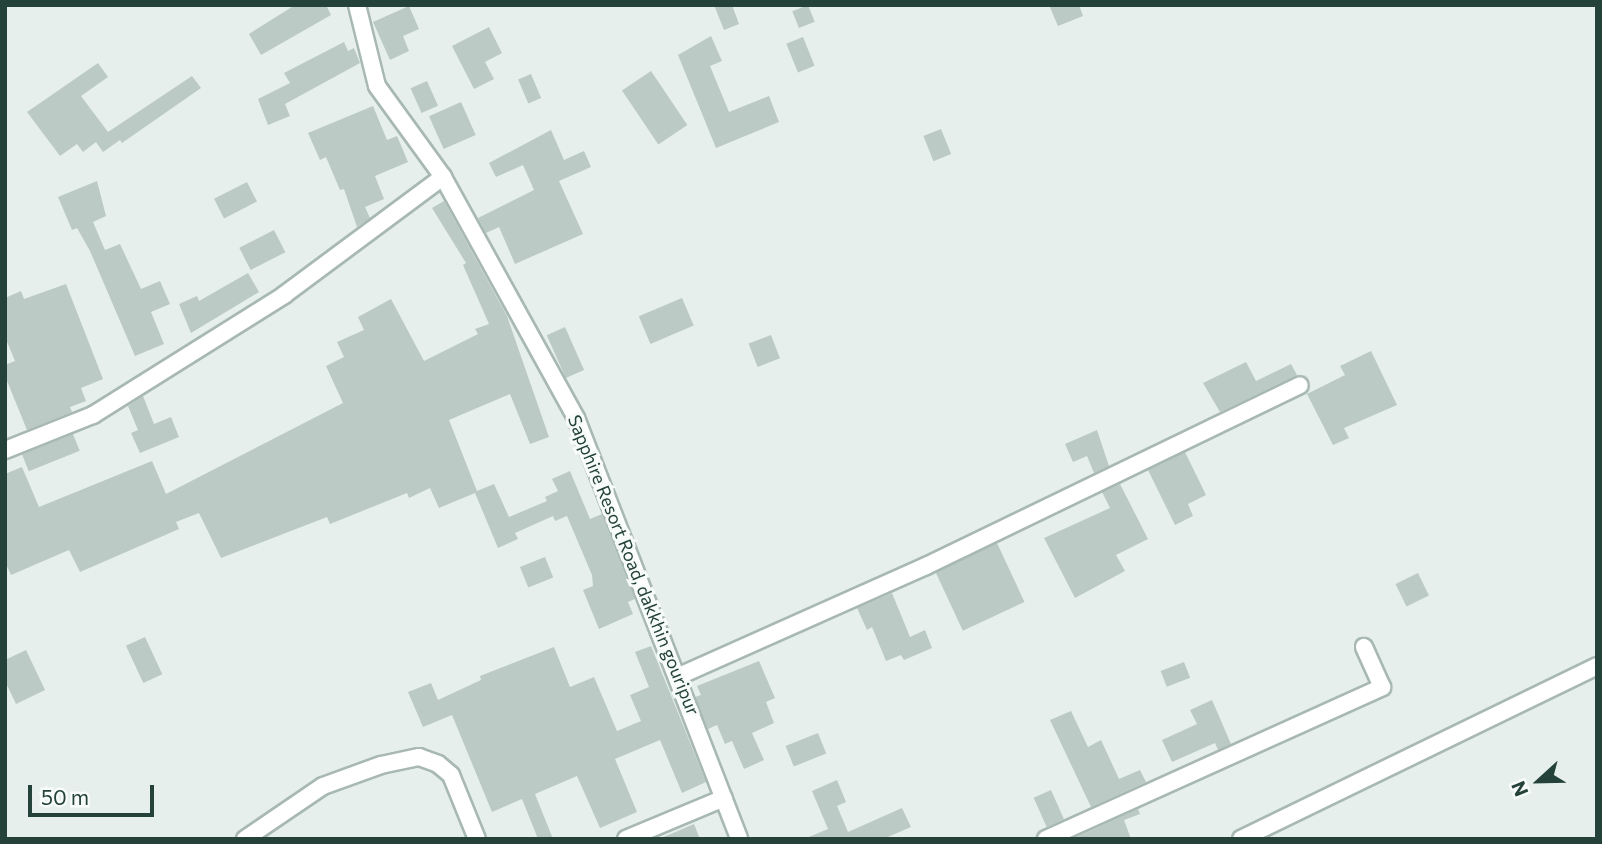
<!DOCTYPE html>
<style>
body{margin:0}
#map{position:relative;width:1602px;height:844px;overflow:hidden;background:#e6efeb;font-family:Commissioner,sans-serif}
div>[style]{position:absolute}
.building>*{inset:0;background:#bbcac4;transform-origin:0 0}
.roads{filter:drop-shadow(2px 0 #a8b8b2) drop-shadow(-2px 0 #a8b8b2) drop-shadow(0 2px #a8b8b2) drop-shadow(0 -2px #a8b8b2)}
.minor>*{height:16px;margin:-8px;padding:0 8px;transform-origin:8px;border-radius:8px;background:#fff}
span{translate:-50% -50%;white-space:nowrap;text-align:center;line-height:1.15;-webkit-text-stroke:6px #f7fbf9;paint-order:stroke}
.street-label{font-size:18px;color:#24423a}
.frame{position:absolute;inset:0;border:7px solid #24423a;pointer-events:none}
.north{position:absolute;left:1504px;top:746px;width:70px;height:70px;-webkit-text-stroke:5px #f7fbf9;paint-order:stroke;rotate:248deg;font-size:19px;font-weight:700;line-height:28px;text-align:center;color:#24423a}
.north::after{content:'';display:block;margin:auto;width:24px;height:32px;background:#24423a;clip-path:polygon(50% 0,100% 100%,50% 72%,0 100%)}
.scale{position:absolute;left:28px;top:785px;width:126px;height:32px;box-sizing:border-box;border:4px solid #24423a;border-top:0;padding-left:9px;font-size:21px;line-height:24px;white-space:nowrap;color:#24423a;-webkit-text-stroke:5px #f7fbf9;paint-order:stroke}
</style>
<div id="map">
<div class="building">
<i style="clip-path:polygon(295px 5px,326px 5px,331px 15px,261px 55px,249px 34px)"></i>
<i style="clip-path:polygon(714px 5px,732px 5px,739px 24px,724px 30px)"></i>
<i style="left:808px;top:5px;width:18px;height:17px;rotate:68deg"></i>
<i style="clip-path:polygon(1049px 5px,1079px 5px,1083px 16px,1058px 26px)"></i>
<i style="clip-path:polygon(409px 6px,419px 29px,403px 36px,409px 51px,390px 60px,373px 22px)"></i>
<i style="clip-path:polygon(489px 27px,502px 53px,485px 62px,494px 79px,474px 89px,452px 46px)"></i>
<i style="clip-path:polygon(711px 36px,722px 61px,710px 66px,729px 112px,769px 96px,779px 122px,716px 148px,678px 55px)"></i>
<i style="left:803px;top:37px;width:31px;height:18px;rotate:68deg"></i>
<i style="clip-path:polygon(344px 42px,348px 51px,354px 48px,360px 63px,285px 104px,290px 116px,268px 125px,258px 99px,290px 83px,284px 73px)"></i>
<i style="clip-path:polygon(98px 63px,108px 77px,81px 96px,108px 132px,192px 76px,201px 88px,122px 143px,120px 140px,103px 152px,96px 142px,83px 152px,77px 144px,60px 156px,27px 112px)"></i>
<i style="left:651px;top:71px;width:65px;height:35px;rotate:56deg"></i>
<i style="left:531px;top:74px;width:26px;height:14px;rotate:67deg"></i>
<i style="left:427px;top:81px;width:27px;height:18px;rotate:66deg"></i>
<i style="left:461px;top:102px;width:36px;height:35px;rotate:66deg"></i>
<i style="clip-path:polygon(373px 106px,387px 140px,397px 136px,408px 162px,375px 176px,384px 199px,365px 207px,370px 218px,357px 227px,344px 189px,340px 190px,326px 157px,320px 160px,308px 133px)"></i>
<i style="left:941px;top:129px;width:27px;height:19px;rotate:68deg"></i>
<i style="clip-path:polygon(551px 130px,564px 160px,584px 151px,591px 167px,559px 181px,583px 234px,515px 264px,499px 227px,486px 233px,478px 218px,534px 190px,523px 165px,496px 177px,489px 163px)"></i>
<i style="clip-path:polygon(97px 181px,106px 216px,93px 222px,105px 250px,120px 244px,141px 289px,160px 281px,170px 304px,151px 312px,164px 344px,135px 356px,90px 251px,77px 228px,72px 230px,58px 197px)"></i>
<i style="left:247px;top:182px;width:22px;height:37px;rotate:63deg"></i>
<i style="clip-path:polygon(444px 201px,507px 316px,549px 437px,530px 444px,510px 394px,449px 420px,477px 491px,494px 484px,509px 517px,547px 501px,545px 497px,558px 491px,552px 479px,570px 471px,590px 519px,602px 514px,635px 599px,628px 602px,633px 614px,599px 629px,583px 590px,593px 586px,592px 575px,567px 516px,555px 521px,553px 516px,515px 533px,518px 539px,498px 548px,475px 493px,439px 508px,430px 488px,409px 498px,407px 493px,330px 524px,327px 517px,221px 558px,199px 513px,176px 522px,179px 529px,80px 572px,69px 550px,11px 575px,5px 562px,5px 474px,22px 467px,39px 507px,152px 461px,166px 494px,343px 403px,326px 366px,344px 357px,337px 342px,364px 330px,358px 317px,391px 299px,424px 361px,478px 334px,475px 329px,489px 324px,463px 265px,466px 263px,432px 208px)"></i>
<i style="left:274px;top:230px;width:25px;height:39px;rotate:63deg"></i>
<i style="clip-path:polygon(248px 273px,259px 292px,191px 333px,179px 304px,197px 296px,199px 301px)"></i>
<i style="clip-path:polygon(66px 284px,103px 379px,81px 388px,86px 401px,70px 407px,72px 412px,27px 430px,5px 376px,5px 365px,15px 361px,5px 337px,5px 298px,21px 291px,24px 299px)"></i>
<i style="left:682px;top:298px;width:30px;height:47px;rotate:67deg"></i>
<i style="left:565px;top:327px;width:47px;height:20px;rotate:66deg"></i>
<i style="left:771px;top:335px;width:25px;height:24px;rotate:69deg"></i>
<i style="clip-path:polygon(1371px 351px,1397px 405px,1344px 428px,1349px 438px,1333px 445px,1307px 394px,1345px 375px,1340px 366px)"></i>
<i style="clip-path:polygon(1246px 362px,1256px 381px,1291px 364px,1297px 375px,1220px 412px,1203px 383px)"></i>
<i style="clip-path:polygon(143px 396px,154px 424px,171px 417px,179px 437px,140px 453px,131px 433px,138px 430px,128px 406px)"></i>
<i style="clip-path:polygon(1097px 430px,1109px 466px,1094px 473px,1087px 456px,1073px 462px,1065px 444px)"></i>
<i style="left:73px;top:434px;width:18px;height:55px;rotate:68deg"></i>
<i style="clip-path:polygon(1185px 452px,1206px 495px,1188px 504px,1193px 516px,1175px 525px,1148px 470px)"></i>
<i style="clip-path:polygon(1120px 484px,1148px 539px,1116px 555px,1125px 571px,1075px 598px,1044px 538px,1110px 508px,1102px 492px)"></i>
<i style="left:997px;top:543px;width:65px;height:68px;rotate:65deg"></i>
<i style="left:545px;top:557px;width:22px;height:27px;rotate:68deg"></i>
<i style="left:1418px;top:573px;width:25px;height:25px;rotate:64deg"></i>
<i style="clip-path:polygon(892px 593px,910px 637px,925px 630px,932px 648px,904px 660px,901px 655px,886px 661px,872px 627px,867px 630px,857px 608px)"></i>
<i style="left:145px;top:637px;width:41px;height:21px;rotate:65deg"></i>
<i style="clip-path:polygon(651px 646px,706px 782px,682px 793px,660px 740px,615px 759px,637px 812px,600px 828px,577px 776px,535px 794px,553px 839px,538px 839px,522px 799px,492px 812px,452px 715px,423px 727px,408px 692px,431px 683px,438px 700px,481px 680px,480px 676px,554px 647px,570px 687px,594px 677px,617px 731px,641px 721px,630px 695px,649px 687px,635px 652px)"></i>
<i style="clip-path:polygon(26px 650px,45px 690px,16px 704px,5px 681px,5px 660px)"></i>
<i style="clip-path:polygon(759px 661px,775px 698px,766px 702px,774px 723px,752px 733px,764px 760px,744px 769px,732px 741px,725px 744px,717px 725px,708px 729px,695px 697px,701px 695px,697px 686px)"></i>
<i style="left:1184px;top:662px;width:17px;height:25px;rotate:69deg"></i>
<i style="clip-path:polygon(1212px 700px,1231px 744px,1218px 750px,1215px 743px,1172px 762px,1162px 740px,1197px 724px,1190px 710px)"></i>
<i style="clip-path:polygon(1071px 711px,1088px 747px,1101px 740px,1119px 779px,1140px 770px,1146px 782px,1091px 807px,1050px 720px)"></i>
<i style="left:818px;top:733px;width:22px;height:35px;rotate:68deg"></i>
<i style="clip-path:polygon(837px 780px,846px 802px,837px 806px,848px 832px,902px 808px,911px 827px,883px 839px,804px 839px,828px 829px,812px 791px)"></i>
<i style="left:1051px;top:790px;width:32px;height:19px;rotate:66deg"></i>
<i style="clip-path:polygon(1138px 809px,1140px 814px,1124px 820px,1131px 839px,1072px 839px)"></i>
<i style="clip-path:polygon(694px 824px,700px 839px,659px 839px)"></i>
</div>
<div class="roads">
<div class="minor">
<i style="left:357px;top:5px;width:83px;rotate:76.1deg"></i>
<i style="left:377px;top:86px;width:112px;rotate:54deg"></i>
<i style="left:443px;top:177px;width:275px;rotate:61.1deg"></i>
<i style="left:576px;top:418px;width:451px;rotate:68.8deg"></i>
<i style="left:5px;top:450px;width:95px;rotate:-21.7deg"></i>
<i style="left:93px;top:415px;width:226px;rotate:-32.1deg"></i>
<i style="left:284px;top:295px;width:198px;rotate:-36.6deg"></i>
<i style="left:679px;top:676px;width:270px;rotate:-24deg"></i>
<i style="left:926px;top:566px;width:415px;rotate:-25.8deg"></i>
<i style="left:245px;top:839px;width:94px;rotate:-34.2deg"></i>
<i style="left:323px;top:786px;width:62px;rotate:-19.9deg"></i>
<i style="left:381px;top:765px;width:39px;rotate:-12deg"></i>
<i style="left:419px;top:757px;width:20px;rotate:20deg"></i>
<i style="left:438px;top:764px;width:17px;rotate:40deg"></i>
<i style="left:451px;top:775px;width:69px;rotate:67.9deg"></i>
<i style="left:626px;top:839px;width:106px;rotate:-22.7deg"></i>
<i style="left:1046px;top:839px;width:369px;rotate:-24.3deg"></i>
<i style="left:1382px;top:687px;width:44px;rotate:-114.2deg"></i>
<i style="left:1241px;top:839px;width:396px;rotate:-25.9deg"></i>
</div>
</div>
<div class="street-label">
<span style="left:634px;top:565px;rotate:68deg">Sapphire Resort Road, dakkhin gouripur</span>
</div>
<div class="frame"></div>
<div class="north">N</div>
<div class="scale">50 m</div>
</div>
